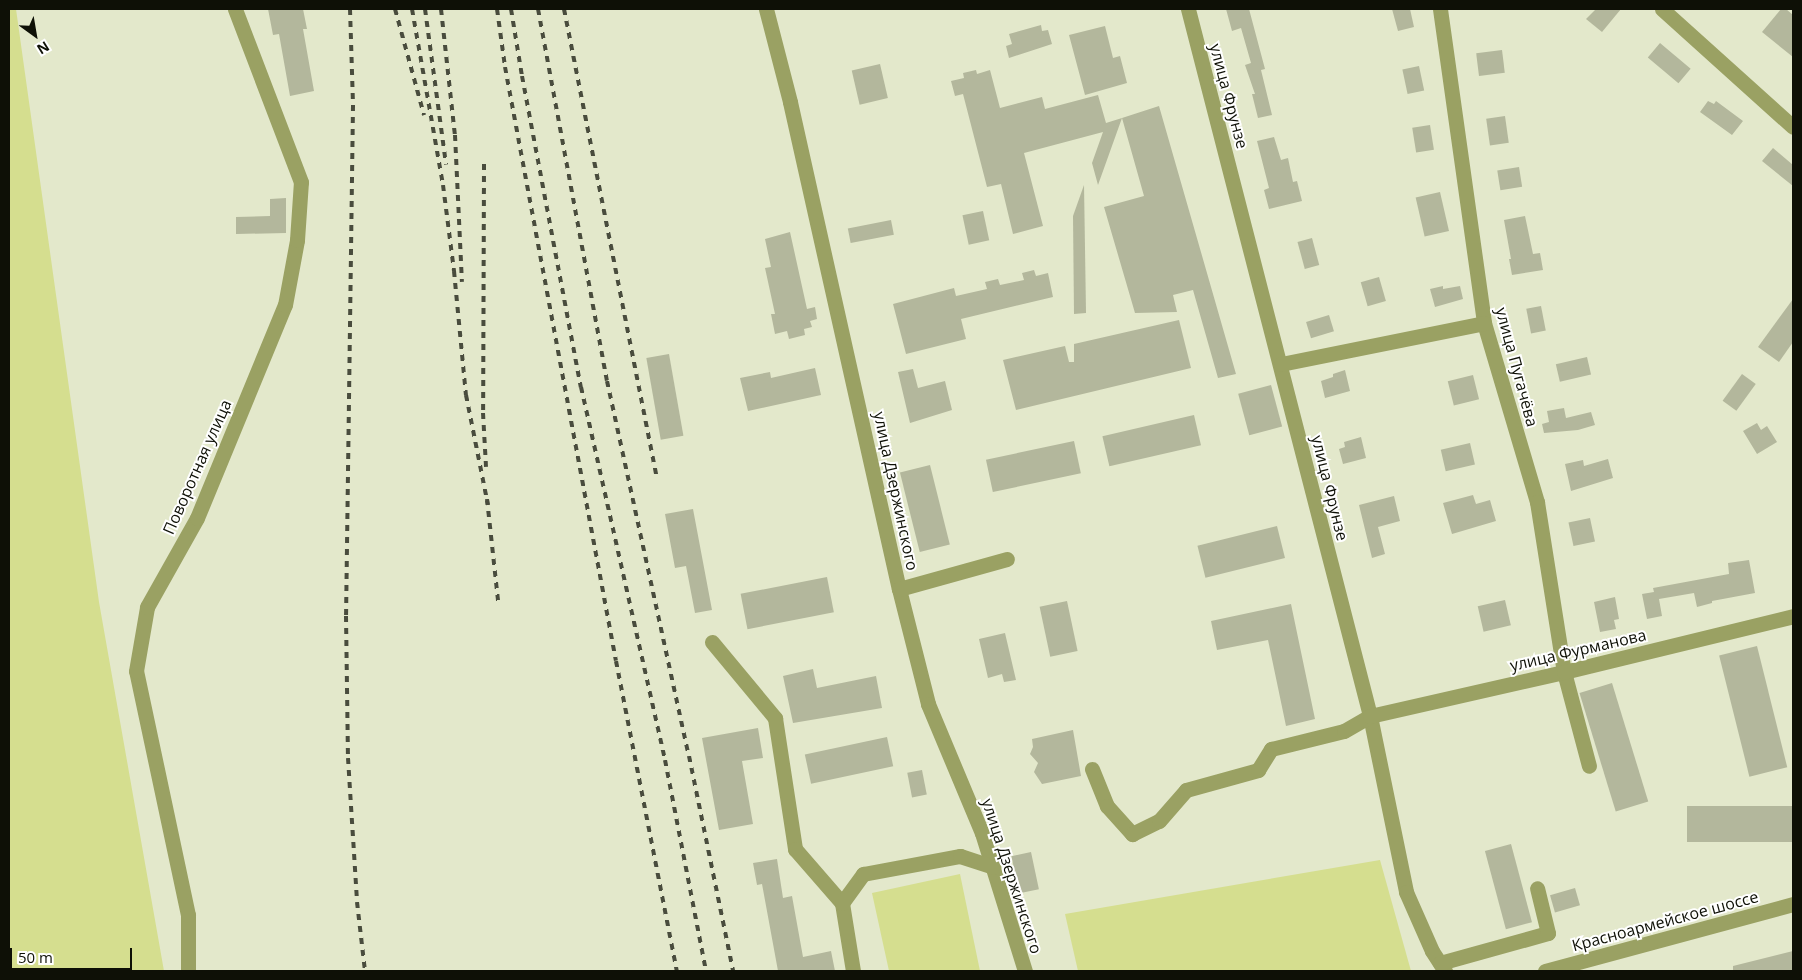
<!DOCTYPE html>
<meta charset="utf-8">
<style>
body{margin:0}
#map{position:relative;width:1802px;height:980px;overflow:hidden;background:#e3e8cb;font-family:"Open Sans",sans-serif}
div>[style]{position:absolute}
.green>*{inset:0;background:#d5de8f}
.building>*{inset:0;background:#b3b79c;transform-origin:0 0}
.minor>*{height:15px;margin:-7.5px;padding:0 7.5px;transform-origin:7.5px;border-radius:7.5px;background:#9aa163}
.rail>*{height:4px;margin-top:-2px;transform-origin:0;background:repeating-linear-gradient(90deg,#494c3d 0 6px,transparent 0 12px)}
span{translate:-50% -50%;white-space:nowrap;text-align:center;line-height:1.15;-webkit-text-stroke:4px #fff;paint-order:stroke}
.street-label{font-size:16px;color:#0e1006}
.frame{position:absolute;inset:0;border:10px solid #0e1006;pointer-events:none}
.north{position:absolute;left:10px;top:10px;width:50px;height:50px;-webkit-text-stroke:4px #fff;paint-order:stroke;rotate:148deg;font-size:14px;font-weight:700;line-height:20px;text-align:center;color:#0e1006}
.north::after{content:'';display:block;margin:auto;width:18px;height:22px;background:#0e1006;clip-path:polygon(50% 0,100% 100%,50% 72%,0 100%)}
.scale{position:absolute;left:10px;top:948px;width:122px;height:22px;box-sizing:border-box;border:2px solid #0e1006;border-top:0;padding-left:6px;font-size:15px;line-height:18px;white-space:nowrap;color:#0e1006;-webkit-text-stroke:4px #fff;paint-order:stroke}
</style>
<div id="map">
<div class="green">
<i style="clip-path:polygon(9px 9px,16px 9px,99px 602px,164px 971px,9px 971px)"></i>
<i style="clip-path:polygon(1380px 860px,1411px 971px,1078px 971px,1065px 914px)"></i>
<i style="clip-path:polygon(960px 874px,980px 971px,889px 971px,872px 893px)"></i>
</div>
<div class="building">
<i style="clip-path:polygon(268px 9px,303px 9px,307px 29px,303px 29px,314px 91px,290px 96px,279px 34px,273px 35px)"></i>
<i style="clip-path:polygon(1226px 9px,1249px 9px,1265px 69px,1261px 70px,1272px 115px,1258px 118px,1252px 94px,1255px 94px,1245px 65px,1251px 63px,1241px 28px,1232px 31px)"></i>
<i style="clip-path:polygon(1392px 9px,1410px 9px,1414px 27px,1398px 31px)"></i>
<i style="clip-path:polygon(1596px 9px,1621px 9px,1602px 32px,1586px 19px)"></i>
<i style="clip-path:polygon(1781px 9px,1786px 9px,1793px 15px,1793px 57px,1762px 32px)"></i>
<i style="clip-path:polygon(1041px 25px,1042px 31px,1048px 30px,1052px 44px,1009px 58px,1006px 46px,1012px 44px,1009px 34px)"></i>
<i style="clip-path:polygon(1105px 26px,1113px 58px,1120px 56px,1127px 83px,1085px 95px,1069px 35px)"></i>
<i style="left:1660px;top:43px;width:40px;height:19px;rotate:40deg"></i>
<i style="left:1502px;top:50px;width:23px;height:26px;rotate:83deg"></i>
<i style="left:880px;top:64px;width:35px;height:29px;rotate:77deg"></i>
<i style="left:1419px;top:66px;width:25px;height:17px;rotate:78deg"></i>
<i style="clip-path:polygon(976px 70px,977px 74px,990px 70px,1000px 108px,1042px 97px,1045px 109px,1098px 95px,1106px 123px,1122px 118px,1098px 185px,1092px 163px,1103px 132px,1024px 153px,1043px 226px,1013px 234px,1001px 184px,987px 187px,963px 94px,955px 96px,951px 81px,964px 78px,963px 73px)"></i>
<i style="clip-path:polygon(1708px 101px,1714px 104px,1716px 101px,1743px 121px,1732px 135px,1700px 112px)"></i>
<i style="clip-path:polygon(1159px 106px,1236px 374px,1218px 378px,1193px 290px,1173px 295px,1177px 312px,1135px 313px,1104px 207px,1144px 196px,1122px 118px)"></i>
<i style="left:1505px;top:116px;width:27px;height:19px;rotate:82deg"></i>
<i style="left:1430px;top:125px;width:25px;height:18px;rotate:81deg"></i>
<i style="clip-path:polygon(1274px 137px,1281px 160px,1288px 158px,1293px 182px,1297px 181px,1302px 201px,1269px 209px,1264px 190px,1269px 188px,1257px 141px)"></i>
<i style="clip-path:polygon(1773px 148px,1793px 165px,1793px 186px,1762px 161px)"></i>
<i style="left:1519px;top:167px;width:20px;height:22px;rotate:81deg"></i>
<i style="clip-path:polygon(1084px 185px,1086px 313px,1074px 314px,1073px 216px)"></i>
<i style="left:1440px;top:192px;width:40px;height:25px;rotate:77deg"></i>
<i style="clip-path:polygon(286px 198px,286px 233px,236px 234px,236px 217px,270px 216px,270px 199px)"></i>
<i style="left:983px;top:211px;width:30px;height:21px;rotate:78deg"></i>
<i style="clip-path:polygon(1525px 216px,1533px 254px,1540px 253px,1543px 270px,1512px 275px,1509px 259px,1511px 259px,1504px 220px)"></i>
<i style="left:891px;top:220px;width:15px;height:44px;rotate:79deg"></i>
<i style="clip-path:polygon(790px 232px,807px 309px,815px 307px,817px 319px,810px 321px,812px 327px,804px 329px,805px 335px,789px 339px,787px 331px,775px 334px,771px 314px,775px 314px,765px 268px,771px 267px,765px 239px)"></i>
<i style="left:1312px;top:238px;width:28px;height:15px;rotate:75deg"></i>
<i style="clip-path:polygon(1034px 270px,1036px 276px,1048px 273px,1053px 297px,961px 319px,966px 339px,906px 354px,893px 304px,954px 288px,956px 296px,987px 289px,985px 282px,998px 279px,1000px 285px,1024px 280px,1022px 273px)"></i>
<i style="left:1379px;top:277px;width:25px;height:19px;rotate:74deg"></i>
<i style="clip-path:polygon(1443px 286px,1443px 289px,1460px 286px,1463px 299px,1435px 307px,1430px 289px)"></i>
<i style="clip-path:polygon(1793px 299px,1793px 342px,1779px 362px,1758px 347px)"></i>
<i style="left:1541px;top:306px;width:25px;height:15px;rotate:79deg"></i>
<i style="left:1329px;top:315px;width:17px;height:24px;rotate:73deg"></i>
<i style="clip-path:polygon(1179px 320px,1191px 368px,1016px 410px,1003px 360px,1065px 346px,1069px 362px,1074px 362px,1074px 344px)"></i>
<i style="left:669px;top:354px;width:83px;height:23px;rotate:80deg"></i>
<i style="left:1587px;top:357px;width:18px;height:32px;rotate:77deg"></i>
<i style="clip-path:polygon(815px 368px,821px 395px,748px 411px,740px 378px,770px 372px,771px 378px)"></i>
<i style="clip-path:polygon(913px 369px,918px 388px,945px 381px,952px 410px,910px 423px,898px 372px)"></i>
<i style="clip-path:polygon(1345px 370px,1350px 391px,1325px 398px,1321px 381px,1333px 377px,1333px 374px)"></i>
<i style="left:1742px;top:374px;width:17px;height:33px;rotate:36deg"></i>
<i style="left:1473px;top:375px;width:25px;height:26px;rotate:76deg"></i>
<i style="left:1271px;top:385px;width:43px;height:34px;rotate:75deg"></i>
<i style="clip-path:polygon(1564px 408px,1566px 418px,1591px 412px,1595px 425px,1578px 430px,1544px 433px,1542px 424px,1549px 422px,1547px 411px)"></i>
<i style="left:1194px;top:415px;width:31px;height:94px;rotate:77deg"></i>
<i style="clip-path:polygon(1757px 423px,1761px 430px,1767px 426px,1777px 442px,1757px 454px,1743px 431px)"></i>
<i style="clip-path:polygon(1361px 437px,1366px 458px,1343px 464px,1339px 449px,1345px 447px,1344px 442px)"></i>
<i style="left:1074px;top:441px;width:33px;height:90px;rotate:78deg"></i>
<i style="left:1470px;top:443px;width:22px;height:30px;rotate:77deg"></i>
<i style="clip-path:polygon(1608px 459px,1613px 478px,1571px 491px,1565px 464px,1583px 460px,1584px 466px)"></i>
<i style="left:930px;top:465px;width:82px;height:31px;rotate:76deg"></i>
<i style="clip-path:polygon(1473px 495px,1476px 504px,1490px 500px,1496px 521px,1452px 534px,1443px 503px)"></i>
<i style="clip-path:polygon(1394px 496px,1400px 521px,1378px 527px,1385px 554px,1372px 558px,1359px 505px)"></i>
<i style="clip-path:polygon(693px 509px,712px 610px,695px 613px,686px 566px,675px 568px,665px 514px)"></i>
<i style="left:1590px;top:518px;width:24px;height:22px;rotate:78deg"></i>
<i style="left:1277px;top:526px;width:33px;height:82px;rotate:76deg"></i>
<i style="clip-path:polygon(1749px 560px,1755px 593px,1712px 601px,1712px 603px,1697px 607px,1694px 593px,1659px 599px,1662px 616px,1647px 619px,1642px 594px,1654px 592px,1653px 588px,1729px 574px,1728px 563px)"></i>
<i style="left:827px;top:577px;width:36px;height:88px;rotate:79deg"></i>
<i style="clip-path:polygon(1615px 597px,1619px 619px,1614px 620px,1616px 629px,1600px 632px,1594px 602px)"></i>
<i style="left:1505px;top:600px;width:26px;height:28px;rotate:77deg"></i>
<i style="left:1067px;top:601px;width:51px;height:28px;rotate:78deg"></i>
<i style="clip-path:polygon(1291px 604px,1315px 719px,1286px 726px,1268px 640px,1217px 650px,1211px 621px)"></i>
<i style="clip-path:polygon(1005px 633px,1016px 680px,1004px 682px,1002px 674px,988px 678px,979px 639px)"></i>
<i style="left:1757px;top:646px;width:125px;height:39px;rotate:76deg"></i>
<i style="clip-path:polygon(813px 669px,817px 688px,876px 676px,882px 708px,793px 723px,783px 676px)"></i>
<i style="left:1612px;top:683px;width:124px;height:34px;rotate:73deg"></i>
<i style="clip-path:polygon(758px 728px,763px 758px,742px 761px,753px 824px,719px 830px,702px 738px)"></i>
<i style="clip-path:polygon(1073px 730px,1081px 776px,1042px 784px,1034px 772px,1038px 763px,1030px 754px,1033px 747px,1032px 739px)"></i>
<i style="left:887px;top:737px;width:30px;height:84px;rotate:78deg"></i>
<i style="left:922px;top:770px;width:25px;height:15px;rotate:79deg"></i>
<i style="left:1793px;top:806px;width:36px;height:106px;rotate:90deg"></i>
<i style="left:1511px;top:844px;width:81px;height:27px;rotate:75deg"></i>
<i style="left:1031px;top:852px;width:38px;height:20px;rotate:78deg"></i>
<i style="clip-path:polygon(777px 859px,783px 898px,792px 896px,803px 957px,831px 951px,835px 971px,778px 971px,762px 884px,757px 885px,753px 863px)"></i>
<i style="left:1575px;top:888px;width:18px;height:26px;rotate:74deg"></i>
<i style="clip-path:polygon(1793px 951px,1793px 971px,1733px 971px,1733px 966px)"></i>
</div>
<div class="minor">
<i style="left:766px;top:9px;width:96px;rotate:75.5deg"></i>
<i style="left:790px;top:102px;width:499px;rotate:77.4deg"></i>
<i style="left:899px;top:589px;width:119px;rotate:75.8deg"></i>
<i style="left:928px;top:704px;width:140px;rotate:67.3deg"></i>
<i style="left:982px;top:833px;width:145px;rotate:72.7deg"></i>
<i style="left:1188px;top:9px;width:730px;rotate:75.56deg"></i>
<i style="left:1370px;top:716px;width:180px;rotate:78.4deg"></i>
<i style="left:1406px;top:892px;width:64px;rotate:66.2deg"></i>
<i style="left:1432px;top:951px;width:24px;rotate:57deg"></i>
<i style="left:1440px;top:9px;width:317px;rotate:82deg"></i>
<i style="left:1484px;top:323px;width:187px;rotate:73.5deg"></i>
<i style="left:1537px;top:502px;width:172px;rotate:81deg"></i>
<i style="left:1564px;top:672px;width:97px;rotate:75.1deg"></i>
<i style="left:1662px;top:9px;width:176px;rotate:42deg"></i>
<i style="left:1281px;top:364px;width:207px;rotate:-11.4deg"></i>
<i style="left:899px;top:589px;width:112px;rotate:-15.5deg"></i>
<i style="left:712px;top:642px;width:99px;rotate:50.3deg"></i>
<i style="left:775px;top:718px;width:133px;rotate:81.3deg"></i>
<i style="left:795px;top:849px;width:72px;rotate:49deg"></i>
<i style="left:1092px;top:769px;width:40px;rotate:68deg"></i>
<i style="left:1107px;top:806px;width:38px;rotate:48deg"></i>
<i style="left:1132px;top:834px;width:30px;rotate:-26deg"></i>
<i style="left:1159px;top:821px;width:41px;rotate:-48.9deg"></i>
<i style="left:1186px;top:790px;width:75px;rotate:-15.5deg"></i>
<i style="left:1258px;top:770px;width:25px;rotate:-58deg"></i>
<i style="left:1271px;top:749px;width:75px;rotate:-13.9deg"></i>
<i style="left:1344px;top:731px;width:30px;rotate:-30deg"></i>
<i style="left:1370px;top:716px;width:199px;rotate:-12.8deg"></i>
<i style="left:1564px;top:672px;width:236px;rotate:-13.7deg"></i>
<i style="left:1440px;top:963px;width:112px;rotate:-15.5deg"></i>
<i style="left:1548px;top:933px;width:46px;rotate:-103.7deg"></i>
<i style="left:188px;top:971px;width:56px;rotate:-90deg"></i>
<i style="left:188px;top:915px;width:249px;rotate:-102deg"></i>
<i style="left:136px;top:671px;width:65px;rotate:-80.2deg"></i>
<i style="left:147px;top:607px;width:102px;rotate:-60.7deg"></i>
<i style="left:197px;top:518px;width:230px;rotate:-67.6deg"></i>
<i style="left:285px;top:305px;width:66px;rotate:-79.5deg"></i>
<i style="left:297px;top:240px;width:58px;rotate:-86.1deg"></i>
<i style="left:301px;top:182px;width:185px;rotate:-110.9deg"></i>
<i style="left:853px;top:971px;width:69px;rotate:-99.2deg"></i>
<i style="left:842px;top:903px;width:36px;rotate:-54deg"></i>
<i style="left:863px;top:874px;width:99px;rotate:-10.5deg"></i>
<i style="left:960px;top:856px;width:35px;rotate:18deg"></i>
<i style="left:1545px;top:971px;width:257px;rotate:-15.1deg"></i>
</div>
<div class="rail">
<i style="left:350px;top:9px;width:96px;rotate:88.2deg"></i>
<i style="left:353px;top:105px;width:511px;rotate:90.78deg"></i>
<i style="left:346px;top:616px;width:142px;rotate:89.2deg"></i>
<i style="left:348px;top:758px;width:144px;rotate:86.4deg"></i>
<i style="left:357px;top:902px;width:69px;rotate:83.4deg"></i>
<i style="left:395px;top:9px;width:110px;rotate:74.7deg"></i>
<i style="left:412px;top:9px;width:179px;rotate:80deg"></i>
<i style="left:443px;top:185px;width:87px;rotate:82.7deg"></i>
<i style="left:454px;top:271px;width:125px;rotate:84.5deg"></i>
<i style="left:466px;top:395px;width:112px;rotate:78.7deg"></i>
<i style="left:425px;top:9px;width:157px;rotate:82.3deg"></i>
<i style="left:441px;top:9px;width:127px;rotate:83.7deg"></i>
<i style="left:455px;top:135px;width:147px;rotate:87.3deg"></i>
<i style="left:497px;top:9px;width:59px;rotate:82.1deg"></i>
<i style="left:505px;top:67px;width:604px;rotate:79.42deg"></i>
<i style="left:616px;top:661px;width:316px;rotate:78.9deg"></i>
<i style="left:511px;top:9px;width:68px;rotate:80.7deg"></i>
<i style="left:522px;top:76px;width:317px;rotate:79.3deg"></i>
<i style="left:581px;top:387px;width:382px;rotate:77.3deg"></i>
<i style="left:665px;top:760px;width:215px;rotate:79deg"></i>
<i style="left:538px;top:9px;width:378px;rotate:79.5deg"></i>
<i style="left:607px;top:381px;width:384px;rotate:77.7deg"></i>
<i style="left:689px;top:756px;width:219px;rotate:78.4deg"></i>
<i style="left:564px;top:9px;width:478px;rotate:78.8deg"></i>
<i style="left:484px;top:164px;width:249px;rotate:90.2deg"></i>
<i style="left:483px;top:413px;width:54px;rotate:86.8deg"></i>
<i style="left:487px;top:499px;width:103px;rotate:83.8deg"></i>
</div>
<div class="street-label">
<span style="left:1229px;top:96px;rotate:75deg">улица Фрунзе</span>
<span style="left:1517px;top:367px;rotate:75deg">улица Пугачёва</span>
<span style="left:197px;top:467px;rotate:-66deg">Поворотная улица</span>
<span style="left:1330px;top:488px;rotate:76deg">улица Фрунзе</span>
<span style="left:896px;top:491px;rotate:78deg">улица Дзержинского</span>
<span style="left:1578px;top:650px;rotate:-13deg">улица Фурманова</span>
<span style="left:1012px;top:876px;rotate:72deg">улица Дзержинского</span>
<span style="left:1665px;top:921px;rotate:-15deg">Красноармейское шоссе</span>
</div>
<div class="frame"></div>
<div class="north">N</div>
<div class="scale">50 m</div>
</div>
